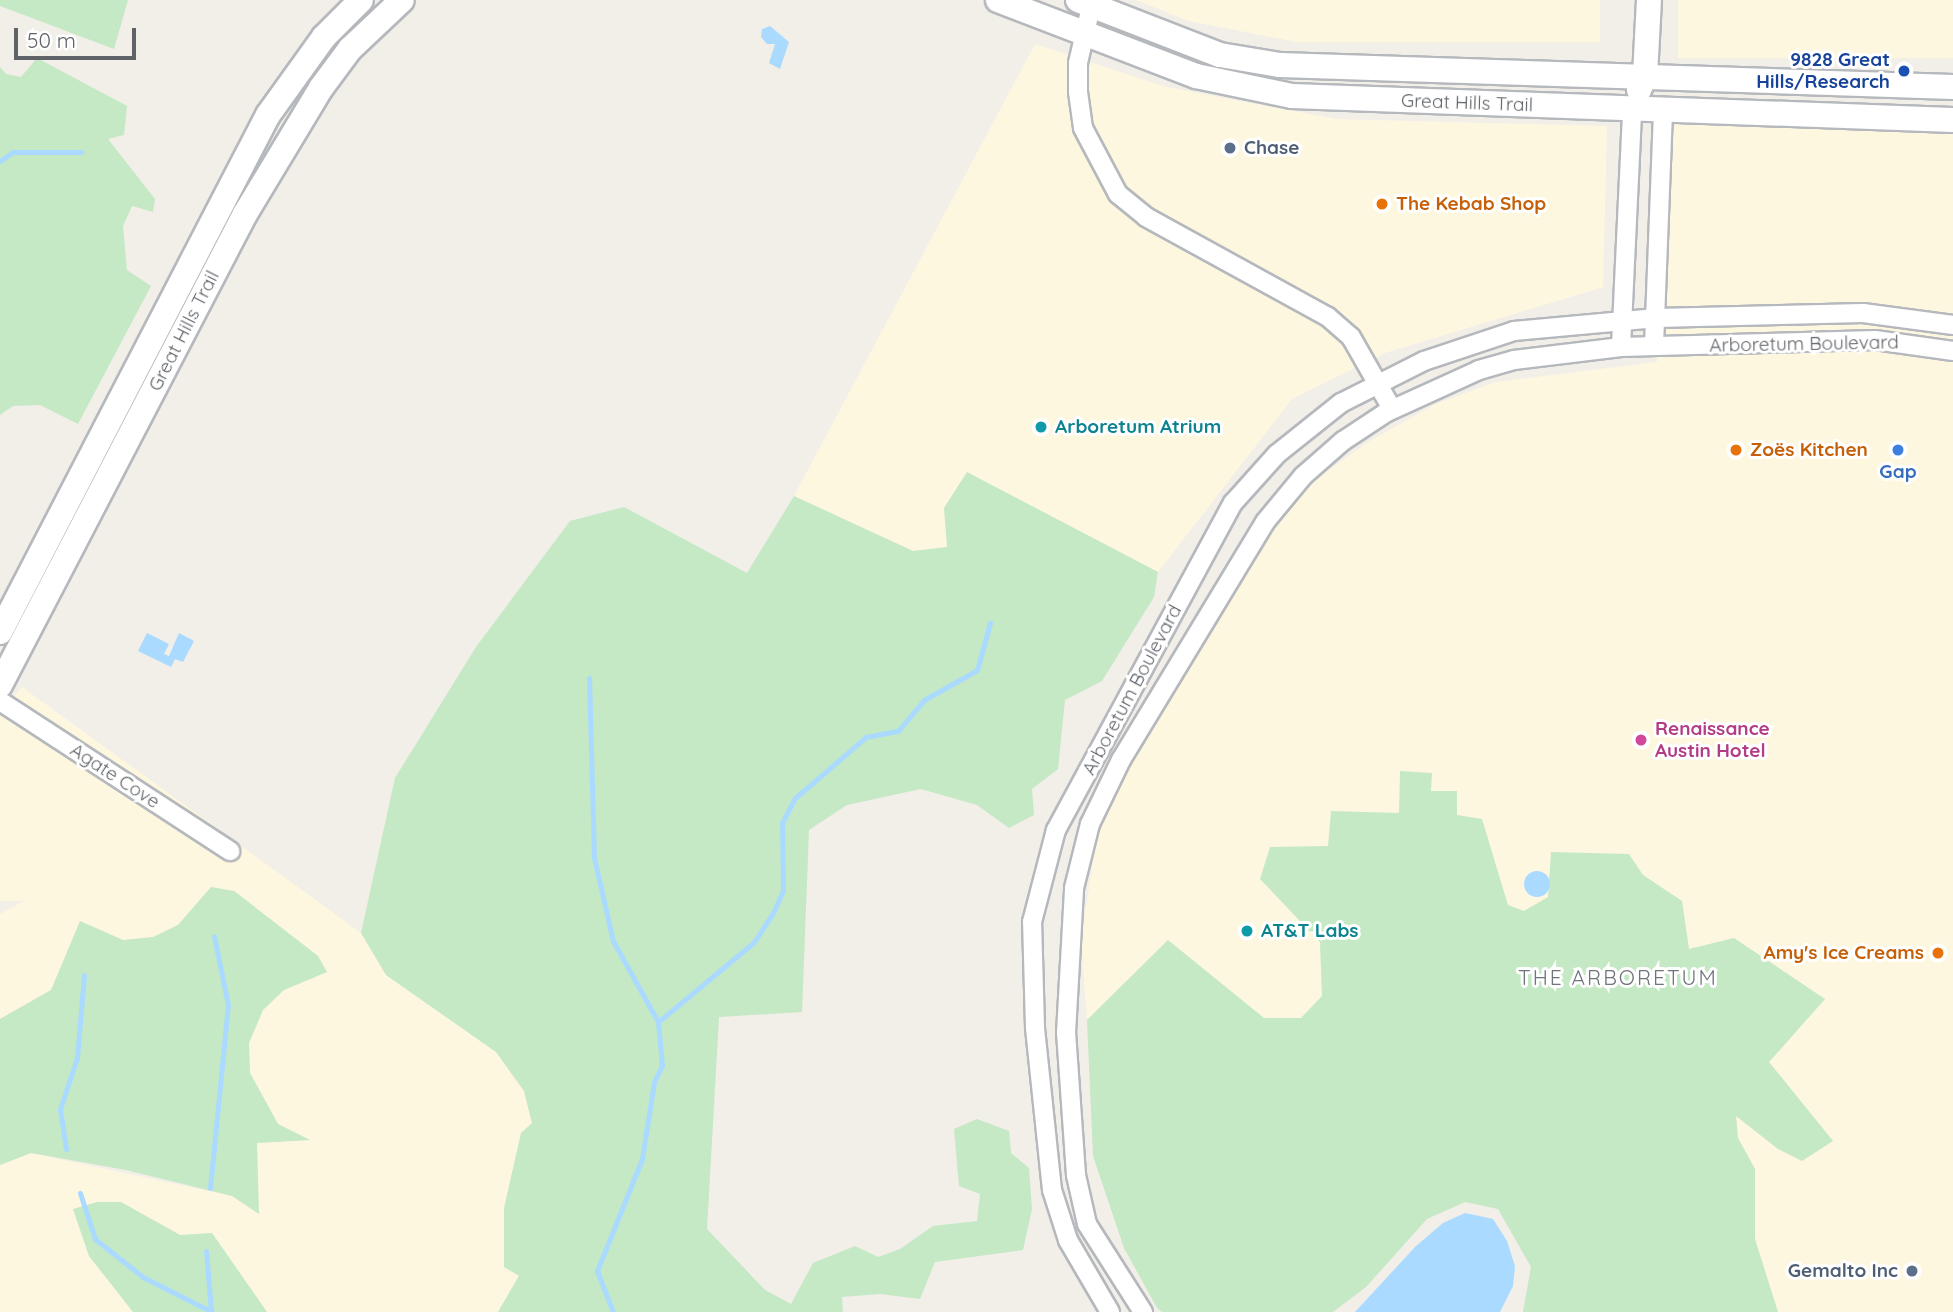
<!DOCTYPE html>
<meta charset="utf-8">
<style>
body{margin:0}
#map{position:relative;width:1953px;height:1312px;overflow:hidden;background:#f1efe8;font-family:Quicksand,sans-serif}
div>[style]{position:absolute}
.commercial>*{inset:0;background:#fef7e0;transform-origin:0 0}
.green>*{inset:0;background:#c5e8c5}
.water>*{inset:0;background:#aadaff}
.round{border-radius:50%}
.stream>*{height:5px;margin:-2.5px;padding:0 2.5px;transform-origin:2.5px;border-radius:2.5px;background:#aadaff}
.roads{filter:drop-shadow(2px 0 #b5b8bc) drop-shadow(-2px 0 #b5b8bc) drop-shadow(0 2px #b5b8bc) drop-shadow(0 -2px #b5b8bc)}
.street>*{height:18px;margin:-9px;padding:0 9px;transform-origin:9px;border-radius:9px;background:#fff}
.secondary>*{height:24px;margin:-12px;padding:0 12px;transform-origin:12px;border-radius:12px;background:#fff}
.dots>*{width:19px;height:19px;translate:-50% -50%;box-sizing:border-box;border:4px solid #fff;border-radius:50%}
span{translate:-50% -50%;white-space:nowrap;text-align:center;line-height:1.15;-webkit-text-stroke:6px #fff;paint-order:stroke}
.transit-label{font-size:19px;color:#164399;font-weight:700}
.right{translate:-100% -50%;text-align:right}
.street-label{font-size:19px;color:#5f6368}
.service-label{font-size:19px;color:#4e5e75;font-weight:700}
.left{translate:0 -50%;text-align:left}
.food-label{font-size:19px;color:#c56008;font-weight:700}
.culture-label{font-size:19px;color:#0d838f;font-weight:700}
.shop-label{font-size:19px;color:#366cbe;font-weight:700}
.hotel-label{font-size:19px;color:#b23c85;font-weight:700}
.neighbourhood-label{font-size:21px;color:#70757a;letter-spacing:2px}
.scale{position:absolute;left:14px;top:28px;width:122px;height:32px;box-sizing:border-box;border:4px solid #5f6368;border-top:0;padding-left:9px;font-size:21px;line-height:24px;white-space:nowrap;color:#5f6368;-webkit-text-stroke:5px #fff;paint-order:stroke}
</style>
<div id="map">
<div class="commercial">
<i style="clip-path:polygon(1136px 0,1600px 0,1600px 42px,1297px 42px,1189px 21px)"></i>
<i style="left:1678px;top:0;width:275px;height:58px"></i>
<i style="clip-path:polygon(1035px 44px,1166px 87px,1336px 119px,1607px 126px,1603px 287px,1385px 353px,1292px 399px,1158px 572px,967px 473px,944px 508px,948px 547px,913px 551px,794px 496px)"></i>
<i style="clip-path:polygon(1677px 121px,1953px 132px,1953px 1312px,1778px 1312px,1755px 1239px,1755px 1169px,1738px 1138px,1736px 1115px,1778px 1149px,1833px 1141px,1769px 1062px,1825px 999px,1689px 949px,1682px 901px,1643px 875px,1628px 854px,1524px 911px,1508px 905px,1496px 870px,1399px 813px,1260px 879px,1320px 942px,1322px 996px,1301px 1018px,1264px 1018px,1168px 940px,1087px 1020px,1081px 940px,1098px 829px,1139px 740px,1214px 630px,1261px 541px,1314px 481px,1368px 442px,1436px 404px,1495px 382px,1657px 362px,1664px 150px)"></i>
<i style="clip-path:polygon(22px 687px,361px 933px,386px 975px,496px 1052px,524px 1091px,532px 1123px,519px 1275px,498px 1312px,267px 1312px,212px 1233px,180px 1235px,121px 1202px,97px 1202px,73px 1210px,89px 1256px,133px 1312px,0 1312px,0 1165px,31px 1153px,232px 1196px,258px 1213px,257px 1143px,308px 1140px,278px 1124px,250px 1072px,249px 1043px,263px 1010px,284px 990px,326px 972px,318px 956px,235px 891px,211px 887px,178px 925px,153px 938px,123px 940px,80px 922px,51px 990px,0 1019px,0 914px,24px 901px,0 901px,0 713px)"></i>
</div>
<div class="green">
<i style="clip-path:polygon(0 0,128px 0,114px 49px,0 6px)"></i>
<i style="clip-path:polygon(37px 58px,127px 106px,124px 135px,108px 139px,155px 199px,153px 212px,132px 206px,123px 226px,127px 270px,151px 286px,78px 424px,40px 405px,13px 406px,0 415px,0 67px,6px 74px,21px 77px)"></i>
<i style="clip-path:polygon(967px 472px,1158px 572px,1154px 597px,1102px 681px,1065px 700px,1058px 769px,1032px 789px,1034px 815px,1009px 828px,977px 805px,921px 789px,847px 805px,809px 830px,802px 1012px,719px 1017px,707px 1229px,765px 1290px,791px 1304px,813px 1263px,855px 1246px,878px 1257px,900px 1249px,933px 1226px,977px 1221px,980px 1194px,959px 1186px,954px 1129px,977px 1119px,1009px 1131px,1011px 1153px,1029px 1168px,1032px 1209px,1023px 1250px,935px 1262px,920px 1299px,880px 1294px,842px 1297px,843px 1312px,498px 1312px,519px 1276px,504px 1267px,504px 1208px,521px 1133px,532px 1123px,524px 1091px,496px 1052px,386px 975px,361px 933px,395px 778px,476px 647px,570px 521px,624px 507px,747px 573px,794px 496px,913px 551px,947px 547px,944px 508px)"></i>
<i style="clip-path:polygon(1400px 771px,1432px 773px,1431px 791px,1457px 791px,1457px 815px,1482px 819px,1508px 905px,1524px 911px,1548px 897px,1551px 852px,1629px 854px,1643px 875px,1682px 901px,1689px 949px,1734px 938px,1825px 999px,1769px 1062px,1833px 1141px,1802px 1161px,1778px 1149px,1736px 1116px,1738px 1138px,1755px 1169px,1755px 1239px,1778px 1312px,1523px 1312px,1531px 1267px,1498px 1209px,1465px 1202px,1427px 1219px,1366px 1287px,1333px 1312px,1162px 1312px,1157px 1308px,1124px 1248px,1093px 1156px,1087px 1020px,1168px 940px,1264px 1018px,1301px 1018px,1322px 996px,1320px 942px,1260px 879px,1270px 847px,1328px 846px,1331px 811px,1399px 813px)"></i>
<i style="clip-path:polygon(211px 887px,234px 891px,318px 956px,327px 972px,284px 990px,263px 1010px,249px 1043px,250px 1073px,278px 1124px,310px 1140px,257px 1143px,259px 1214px,232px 1196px,126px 1170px,31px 1153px,0 1165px,0 1019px,51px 990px,80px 921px,123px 940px,153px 937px,178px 925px)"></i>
<i style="clip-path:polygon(97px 1202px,121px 1202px,180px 1235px,212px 1233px,267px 1312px,133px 1312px,89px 1256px,73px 1209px)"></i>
</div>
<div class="water">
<i style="clip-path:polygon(770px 26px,789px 42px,780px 69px,769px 63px,775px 44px,767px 44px,761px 37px,762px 29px)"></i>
<i style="clip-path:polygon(147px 633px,169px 644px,164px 654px,169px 656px,179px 633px,194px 641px,183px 662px,175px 659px,171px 667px,138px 651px)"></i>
<i class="round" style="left:1524px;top:871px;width:26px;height:26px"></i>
<i style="clip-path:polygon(1465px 1213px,1493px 1219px,1507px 1241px,1515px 1266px,1513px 1286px,1500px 1312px,1355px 1312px,1416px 1246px,1443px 1223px)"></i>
</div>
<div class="stream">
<i style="left:0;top:161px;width:16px;rotate:-35deg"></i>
<i style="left:13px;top:152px;width:68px"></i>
<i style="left:589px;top:678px;width:180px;rotate:88.4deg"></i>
<i style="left:594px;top:858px;width:85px;rotate:77.1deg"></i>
<i style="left:613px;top:941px;width:93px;rotate:60.9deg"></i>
<i style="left:658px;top:1022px;width:43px;rotate:84.7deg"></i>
<i style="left:662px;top:1065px;width:19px;rotate:115deg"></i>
<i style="left:654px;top:1082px;width:78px;rotate:98.9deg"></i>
<i style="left:642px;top:1159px;width:121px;rotate:111.9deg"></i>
<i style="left:597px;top:1271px;width:44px;rotate:68.7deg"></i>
<i style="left:658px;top:1022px;width:125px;rotate:-39.8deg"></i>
<i style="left:754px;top:942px;width:35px;rotate:-57deg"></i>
<i style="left:773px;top:913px;width:24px;rotate:-66deg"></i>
<i style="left:783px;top:891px;width:68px;rotate:-90.8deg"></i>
<i style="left:782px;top:823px;width:28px;rotate:-63deg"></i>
<i style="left:795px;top:798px;width:94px;rotate:-40.7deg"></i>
<i style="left:866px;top:737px;width:33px;rotate:-11deg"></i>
<i style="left:898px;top:731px;width:40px;rotate:-50deg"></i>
<i style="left:924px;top:700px;width:61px;rotate:-29.5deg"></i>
<i style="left:977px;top:670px;width:49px;rotate:-74.5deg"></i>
<i style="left:66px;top:1149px;width:40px;rotate:-98.5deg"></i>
<i style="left:60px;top:1109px;width:54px;rotate:-71.6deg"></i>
<i style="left:77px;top:1058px;width:83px;rotate:-85.2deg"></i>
<i style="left:210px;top:1188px;width:184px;rotate:-84.4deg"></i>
<i style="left:228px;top:1005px;width:70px;rotate:-101.5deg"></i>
<i style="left:80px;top:1193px;width:48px;rotate:71.9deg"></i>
<i style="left:95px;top:1239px;width:61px;rotate:38.4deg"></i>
<i style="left:143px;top:1277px;width:77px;rotate:26.9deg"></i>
<i style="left:206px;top:1251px;width:59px;rotate:85.2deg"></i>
</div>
<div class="roads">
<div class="street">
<i style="left:1091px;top:7px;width:57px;rotate:103.1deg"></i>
<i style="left:1078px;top:63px;width:29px;rotate:90deg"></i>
<i style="left:1078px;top:92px;width:36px;rotate:82deg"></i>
<i style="left:1083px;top:128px;width:75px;rotate:62.1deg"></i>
<i style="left:1118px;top:194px;width:36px;rotate:39deg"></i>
<i style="left:1146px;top:217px;width:208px;rotate:28.8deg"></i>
<i style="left:1328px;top:317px;width:30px;rotate:41deg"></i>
<i style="left:1351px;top:337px;width:83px;rotate:60.3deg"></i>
<i style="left:1654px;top:346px;width:235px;rotate:-87.8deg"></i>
<i style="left:1621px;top:347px;width:237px;rotate:-87.3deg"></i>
<i style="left:0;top:701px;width:275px;rotate:33.1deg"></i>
<i style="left:1110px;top:1312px;width:83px;rotate:-120.3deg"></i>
<i style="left:1068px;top:1240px;width:52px;rotate:-107.7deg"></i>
<i style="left:1052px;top:1190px;width:164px;rotate:-96deg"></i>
<i style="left:1035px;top:1027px;width:105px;rotate:-91.6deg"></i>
<i style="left:1032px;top:922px;width:95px;rotate:-75.4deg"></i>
<i style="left:1056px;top:830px;width:372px;rotate:-61.6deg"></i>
<i style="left:1233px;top:503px;width:66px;rotate:-48.1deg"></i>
<i style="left:1277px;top:454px;width:82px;rotate:-38.6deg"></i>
<i style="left:1341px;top:403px;width:93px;rotate:-26.8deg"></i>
<i style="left:1424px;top:361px;width:95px;rotate:-18.4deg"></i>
<i style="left:1514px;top:331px;width:143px;rotate:-5.2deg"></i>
<i style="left:1656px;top:318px;width:207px;rotate:-1.4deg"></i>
<i style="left:1863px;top:313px;width:91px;rotate:7.6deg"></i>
<i style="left:1143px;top:1312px;width:104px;rotate:-122.5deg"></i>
<i style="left:1087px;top:1224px;width:50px;rotate:-102.7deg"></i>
<i style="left:1076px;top:1175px;width:142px;rotate:-94deg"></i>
<i style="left:1066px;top:1033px;width:145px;rotate:-86.8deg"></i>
<i style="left:1074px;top:888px;width:66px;rotate:-76deg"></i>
<i style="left:1090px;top:824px;width:71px;rotate:-64.2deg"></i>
<i style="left:1121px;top:760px;width:278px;rotate:-58.8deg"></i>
<i style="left:1265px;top:522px;width:60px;rotate:-50.4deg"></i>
<i style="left:1303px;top:476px;width:53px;rotate:-41.2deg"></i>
<i style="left:1343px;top:441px;width:53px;rotate:-33.4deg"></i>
<i style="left:1387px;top:412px;width:101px;rotate:-24.5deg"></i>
<i style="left:1479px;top:370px;width:36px;rotate:-16deg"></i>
<i style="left:1514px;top:360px;width:108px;rotate:-6.9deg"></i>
<i style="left:1621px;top:347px;width:254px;rotate:-1.6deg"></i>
<i style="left:1875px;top:340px;width:79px;rotate:8deg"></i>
</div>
<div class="secondary">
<i style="left:998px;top:0;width:212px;rotate:21deg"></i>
<i style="left:1196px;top:76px;width:98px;rotate:11.8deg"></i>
<i style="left:1292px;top:96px;width:661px;rotate:2.08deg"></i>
<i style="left:1078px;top:0;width:152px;rotate:21.2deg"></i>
<i style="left:1220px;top:55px;width:61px;rotate:9.5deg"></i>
<i style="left:1280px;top:65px;width:673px;rotate:1.87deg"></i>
<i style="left:1639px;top:90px;width:15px;rotate:-67deg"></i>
<i style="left:1645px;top:76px;width:76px;rotate:-87deg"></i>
<i style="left:0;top:632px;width:582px;rotate:-62.6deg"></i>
<i style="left:268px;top:115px;width:96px;rotate:-54.3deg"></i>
<i style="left:324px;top:37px;width:52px;rotate:-45deg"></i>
<i style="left:0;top:685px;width:531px;rotate:-62.52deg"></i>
<i style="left:245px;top:214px;width:147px;rotate:-58.9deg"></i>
<i style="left:321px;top:88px;width:49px;rotate:-53.4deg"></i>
<i style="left:350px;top:49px;width:71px;rotate:-43.3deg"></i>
</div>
</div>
<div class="dots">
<i style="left:1904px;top:71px;background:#1a4fb4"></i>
<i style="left:1230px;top:148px;background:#5c6f8a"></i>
<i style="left:1382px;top:204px;background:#e8710a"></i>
<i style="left:1041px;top:427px;background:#0f9aa8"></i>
<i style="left:1736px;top:450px;background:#e8710a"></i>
<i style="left:1898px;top:450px;background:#3f7fe0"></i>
<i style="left:1641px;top:740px;background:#d1479c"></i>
<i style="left:1247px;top:931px;background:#0f9aa8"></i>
<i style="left:1938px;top:953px;background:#e8710a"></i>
<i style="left:1912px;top:1271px;background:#5c6f8a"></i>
</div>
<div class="transit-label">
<span class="right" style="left:1890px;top:71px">9828 Great<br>Hills/Research</span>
</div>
<div class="street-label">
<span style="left:1467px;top:103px;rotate:2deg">Great Hills Trail</span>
<span style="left:184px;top:331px;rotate:-63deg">Great Hills Trail</span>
<span style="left:1804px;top:344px;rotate:-1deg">Arboretum Boulevard</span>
<span style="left:1132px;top:690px;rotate:-62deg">Arboretum Boulevard</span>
<span style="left:115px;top:776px;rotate:33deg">Agate Cove</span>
</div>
<div class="service-label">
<span class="left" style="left:1244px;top:148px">Chase</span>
<span class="right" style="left:1898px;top:1271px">Gemalto Inc</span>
</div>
<div class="food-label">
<span class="left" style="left:1396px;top:204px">The Kebab Shop</span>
<span class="left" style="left:1750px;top:450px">Zoës Kitchen</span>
<span class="right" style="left:1924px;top:953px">Amy's Ice Creams</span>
</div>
<div class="culture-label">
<span class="left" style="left:1055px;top:427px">Arboretum Atrium</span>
<span class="left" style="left:1261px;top:931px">AT&amp;T Labs</span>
</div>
<div class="shop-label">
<span style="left:1898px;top:472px">Gap</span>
</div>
<div class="hotel-label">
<span class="left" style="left:1655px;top:740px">Renaissance<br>Austin Hotel</span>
</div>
<div class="neighbourhood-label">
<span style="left:1618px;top:977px">THE ARBORETUM</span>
</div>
<div class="scale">50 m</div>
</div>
